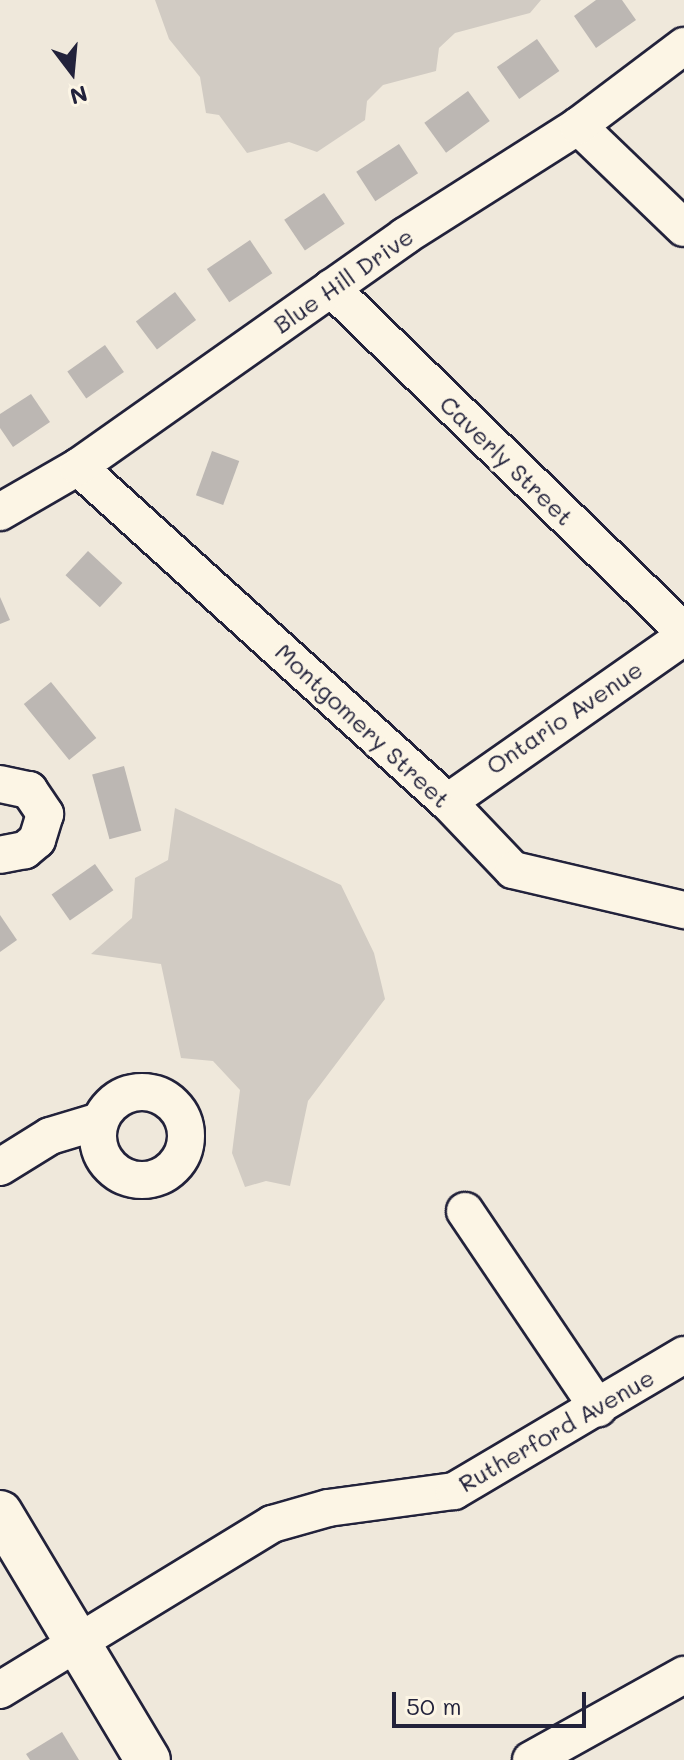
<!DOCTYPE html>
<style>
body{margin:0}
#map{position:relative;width:684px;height:1760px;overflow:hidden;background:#efe8db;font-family:Mali,sans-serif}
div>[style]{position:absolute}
.green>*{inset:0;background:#d1cbc3}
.building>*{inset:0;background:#bcb7b3;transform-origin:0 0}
.roads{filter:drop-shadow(2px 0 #22223b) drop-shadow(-2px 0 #22223b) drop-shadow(0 2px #22223b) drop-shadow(0 -2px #22223b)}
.minor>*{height:36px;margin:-18px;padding:0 18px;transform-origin:18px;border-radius:18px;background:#fcf5e5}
.minor>.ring{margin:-18px;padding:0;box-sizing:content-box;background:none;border:36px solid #fcf5e5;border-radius:50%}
.major>*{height:44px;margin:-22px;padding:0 22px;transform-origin:22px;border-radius:22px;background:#fcf5e5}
span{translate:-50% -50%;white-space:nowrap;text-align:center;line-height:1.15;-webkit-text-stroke:7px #fcf5e5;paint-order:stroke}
.street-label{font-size:24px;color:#22223b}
.north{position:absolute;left:32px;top:32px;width:80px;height:80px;-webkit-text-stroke:6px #fcf5e5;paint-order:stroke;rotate:164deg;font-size:22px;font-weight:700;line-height:32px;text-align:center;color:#22223b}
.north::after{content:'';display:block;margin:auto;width:28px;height:36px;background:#22223b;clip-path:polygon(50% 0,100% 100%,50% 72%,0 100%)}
.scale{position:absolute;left:392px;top:1692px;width:194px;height:36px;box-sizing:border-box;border:4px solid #22223b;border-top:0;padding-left:10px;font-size:24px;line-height:28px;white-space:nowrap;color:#22223b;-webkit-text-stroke:6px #fcf5e5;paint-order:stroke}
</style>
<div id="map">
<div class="green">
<i style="clip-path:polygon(155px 0,541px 0,530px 13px,455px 33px,439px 48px,436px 71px,383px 85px,367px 101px,365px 120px,317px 152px,289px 142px,247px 153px,219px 115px,206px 113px,200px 77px,169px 39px)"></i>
<i style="clip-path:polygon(175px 808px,341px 885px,374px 953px,385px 999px,308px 1101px,290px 1186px,266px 1181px,245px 1187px,232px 1153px,240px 1090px,213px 1061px,181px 1058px,161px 964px,91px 954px,132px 918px,135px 878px,168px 860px)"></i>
</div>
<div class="building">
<i style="clip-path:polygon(596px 0,622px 0,636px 20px,596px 48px,574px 16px)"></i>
<i style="left:537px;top:39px;width:39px;height:49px;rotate:55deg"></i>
<i style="left:468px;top:91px;width:37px;height:54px;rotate:54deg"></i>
<i style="left:399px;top:144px;width:35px;height:51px;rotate:57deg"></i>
<i style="left:324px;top:193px;width:37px;height:48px;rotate:56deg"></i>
<i style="left:250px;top:240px;width:40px;height:52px;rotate:56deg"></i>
<i style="left:175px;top:292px;width:35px;height:49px;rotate:53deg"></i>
<i style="left:105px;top:345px;width:33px;height:46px;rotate:55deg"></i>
<i style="clip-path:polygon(31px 394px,50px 422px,13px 447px,0 428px,0 414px)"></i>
<i style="left:212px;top:451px;width:29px;height:47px;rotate:20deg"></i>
<i style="left:88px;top:551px;width:47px;height:33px;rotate:43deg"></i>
<i style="clip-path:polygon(0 597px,10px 620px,0 624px)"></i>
<i style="left:51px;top:682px;width:72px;height:35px;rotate:51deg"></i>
<i style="left:124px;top:766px;width:67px;height:33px;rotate:75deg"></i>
<i style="left:95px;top:864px;width:32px;height:53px;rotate:55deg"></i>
<i style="clip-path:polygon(0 915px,17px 940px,0 952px)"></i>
<i style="clip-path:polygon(62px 1732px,79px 1760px,30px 1760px,26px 1754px)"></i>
</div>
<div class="roads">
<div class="minor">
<i style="left:578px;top:126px;width:147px;rotate:43.9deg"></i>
<i style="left:331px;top:288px;width:492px;rotate:44.2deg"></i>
<i style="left:78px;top:467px;width:499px;rotate:42.2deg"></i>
<i style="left:448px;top:802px;width:94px;rotate:46.3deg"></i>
<i style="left:513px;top:870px;width:176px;rotate:13.2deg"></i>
<i style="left:0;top:512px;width:90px;rotate:-30deg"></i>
<i style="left:78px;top:467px;width:400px;rotate:-35.2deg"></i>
<i style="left:405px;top:236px;width:205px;rotate:-32.4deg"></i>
<i style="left:578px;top:126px;width:133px;rotate:-37deg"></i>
<i style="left:0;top:784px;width:30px;rotate:12deg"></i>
<i style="left:29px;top:790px;width:29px;rotate:56deg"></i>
<i style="left:45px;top:814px;width:27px;rotate:107deg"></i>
<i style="left:37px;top:840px;width:16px;rotate:140deg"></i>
<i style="left:25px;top:850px;width:25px;rotate:169deg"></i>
<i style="left:448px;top:802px;width:288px;rotate:-35deg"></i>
<i class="ring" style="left:98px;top:1092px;width:52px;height:52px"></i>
<i style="left:0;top:1167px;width:59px;rotate:-31.8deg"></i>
<i style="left:50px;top:1136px;width:52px;rotate:-16.7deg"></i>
<i style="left:465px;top:1211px;width:238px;rotate:56deg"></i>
<i style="left:0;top:1690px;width:319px;rotate:-31.4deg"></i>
<i style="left:272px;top:1524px;width:58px;rotate:-15.9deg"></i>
<i style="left:328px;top:1508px;width:127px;rotate:-7.7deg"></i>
<i style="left:454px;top:1491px;width:267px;rotate:-30.6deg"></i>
<i style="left:531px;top:1760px;width:175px;rotate:-29.1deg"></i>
</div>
<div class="major">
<i style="left:0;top:1513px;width:288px;rotate:59.1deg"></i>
</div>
</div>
<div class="street-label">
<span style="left:343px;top:280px;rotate:-35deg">Blue Hill Drive</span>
<span style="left:507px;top:460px;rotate:44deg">Caverly Street</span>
<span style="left:564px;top:717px;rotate:-34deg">Ontario Avenue</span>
<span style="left:363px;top:725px;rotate:43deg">Montgomery Street</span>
<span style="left:556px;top:1430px;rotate:-30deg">Rutherford Avenue</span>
</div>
<div class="north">N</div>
<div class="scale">50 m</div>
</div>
